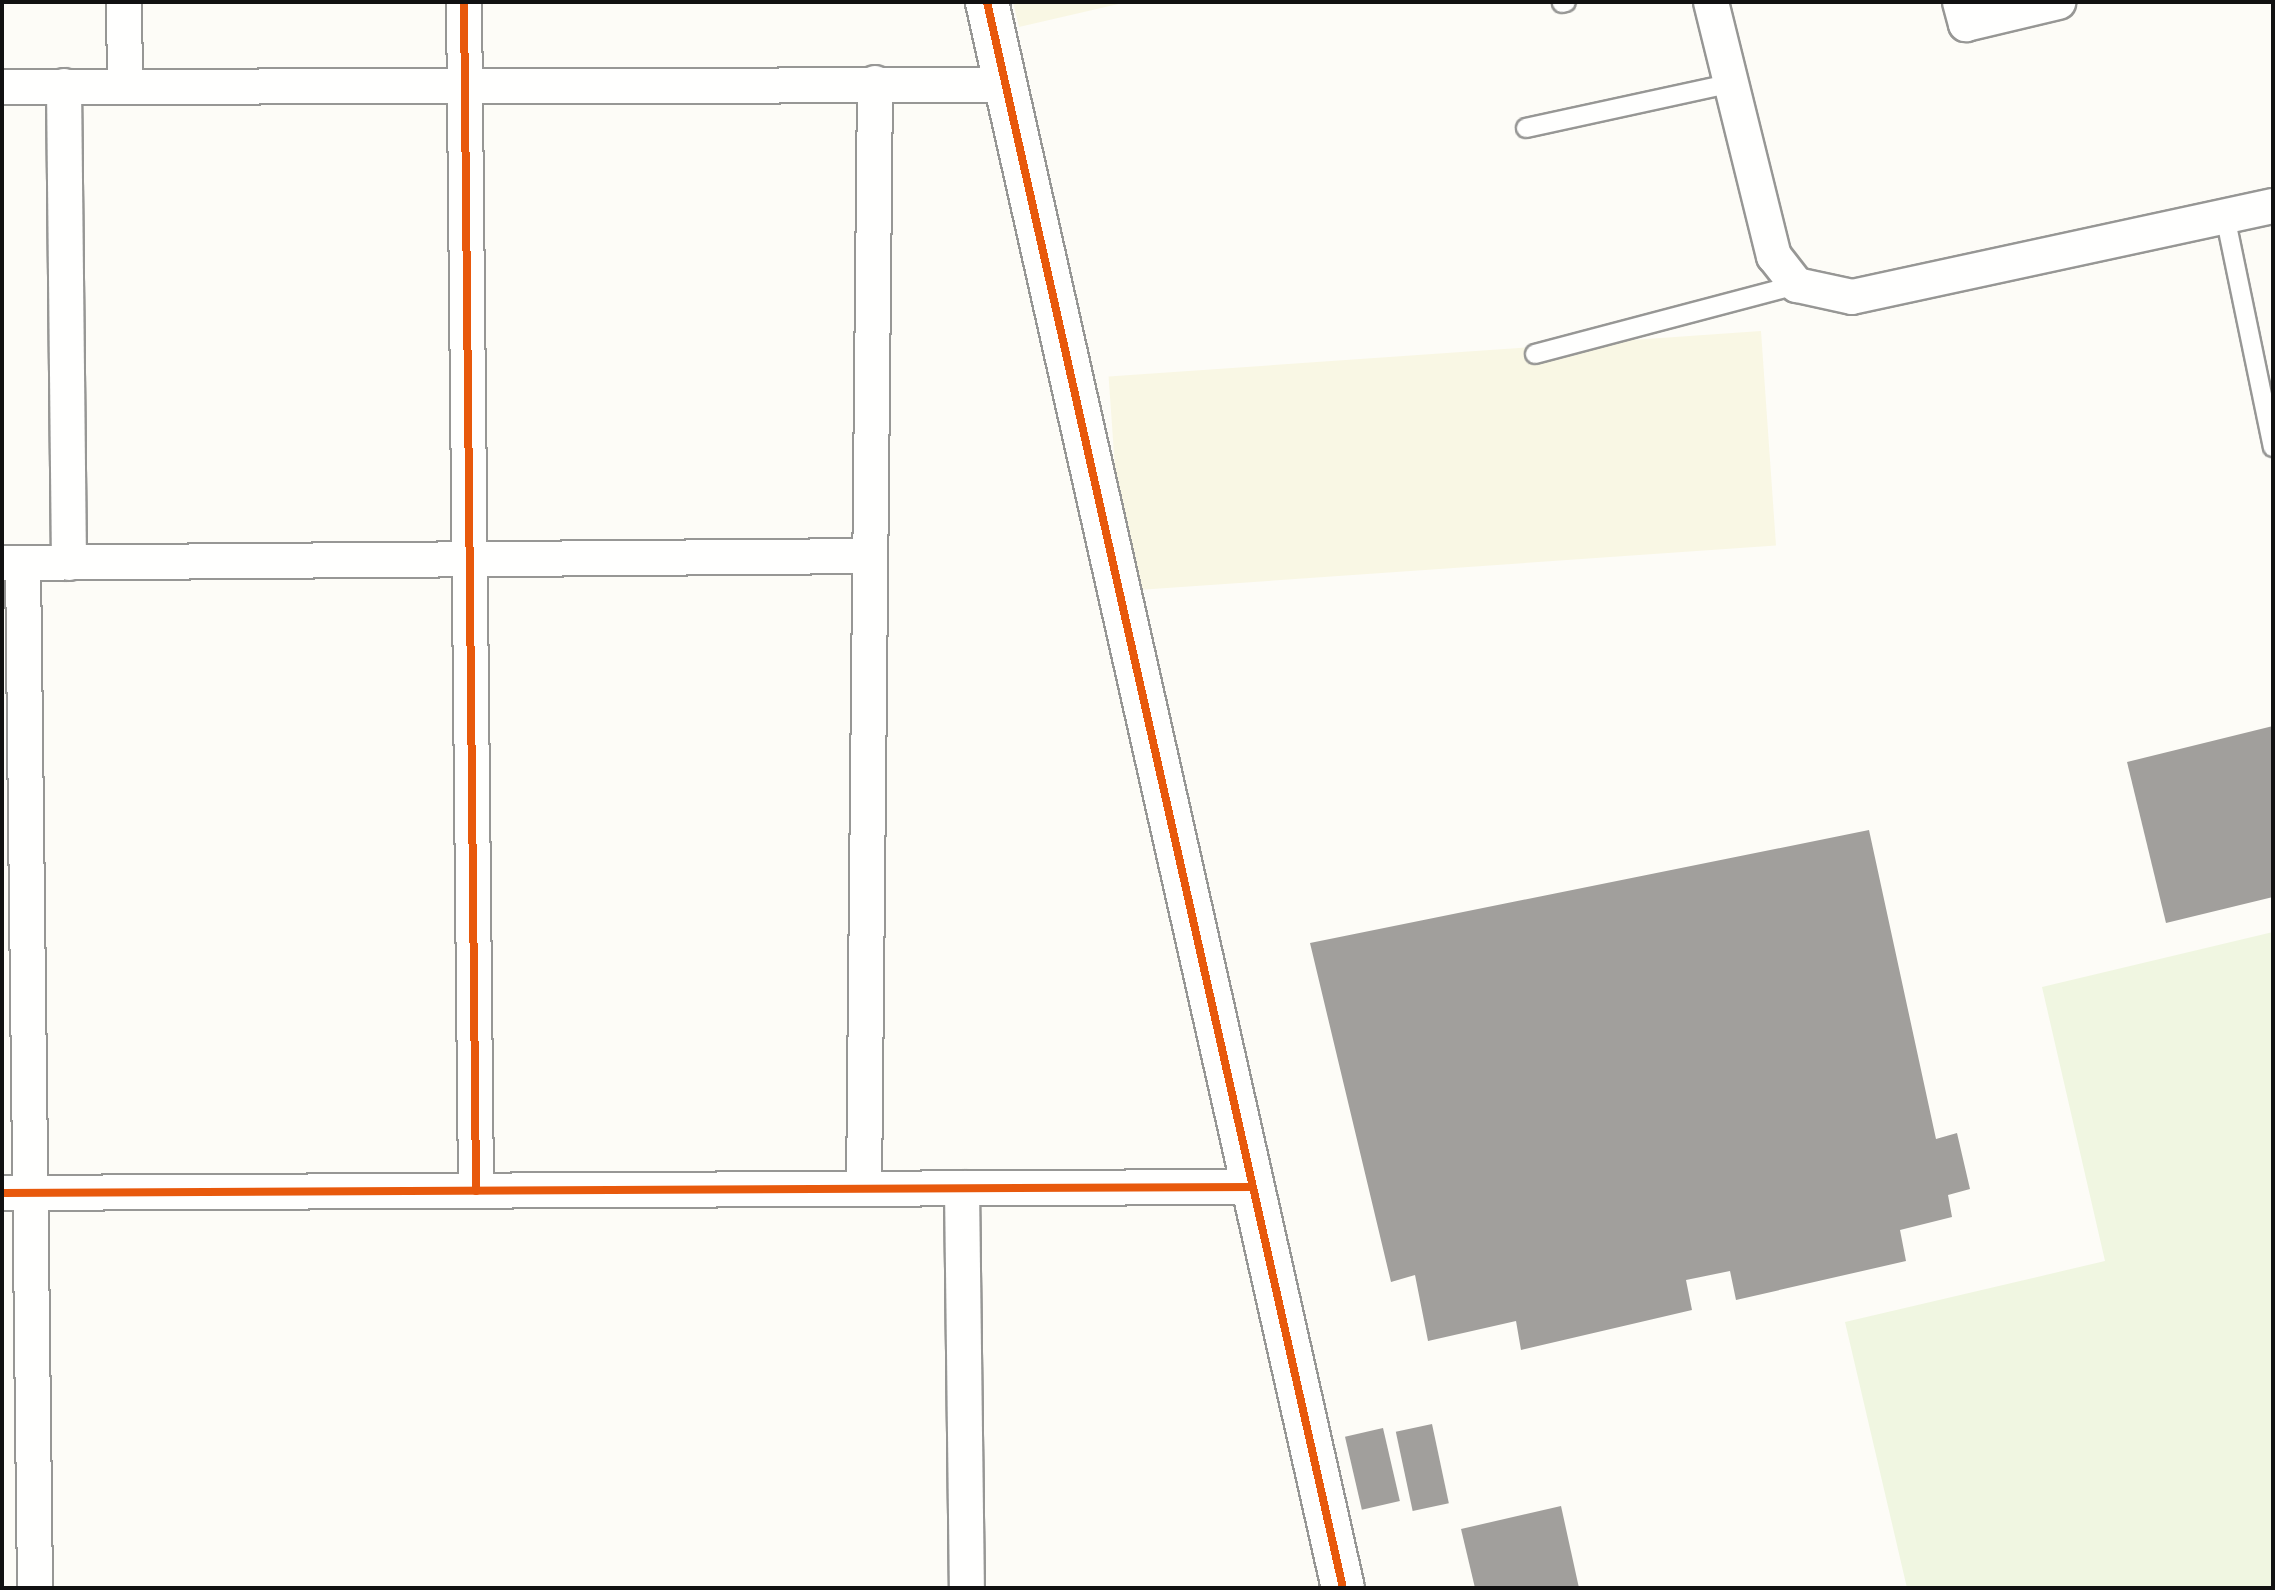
<!DOCTYPE html>
<style>
body{margin:0}
#map{position:relative;width:2275px;height:1590px;overflow:hidden;background:#fdfcf7;font-family:"Roboto Serif",serif}
div>[style]{position:absolute}
.farmland>*{inset:0;background:#f9f7e4;transform-origin:0 0}
.pitch>*{inset:0;background:#f0f6e1}
.building>*{inset:0;background:#a19f9c;transform-origin:0 0}
.roads{filter:drop-shadow(2px 0 #979795) drop-shadow(-2px 0 #979795) drop-shadow(0 2px #979795) drop-shadow(0 -2px #979795)}
.service>*{height:18px;margin:-9px;padding:0 9px;transform-origin:9px;border-radius:9px;background:#fffffe}
.minor>*{height:34px;margin:-17px;padding:0 17px;transform-origin:17px;border-radius:17px;background:#fffffe}
.tertiary>*{height:42px;margin:-21px;padding:0 21px;transform-origin:21px;border-radius:21px;background:#fffffe}
.cycleway>*{height:8px;margin:-4px;padding:0 4px;transform-origin:4px;border-radius:4px;background:#e8590c}
span{translate:-50% -50%;white-space:nowrap;text-align:center;line-height:1.15;-webkit-text-stroke:8px #fff;paint-order:stroke}
.frame{position:absolute;inset:0;border:4px solid #111;pointer-events:none}
</style>
<div id="map">
<div class="farmland">
<i style="clip-path:polygon(1013px 2px,1127px 2px,1019px 27px)"></i>
<i style="left:1761px;top:331px;width:215px;height:654px;rotate:86deg"></i>
</div>
<div class="pitch">
<i style="clip-path:polygon(2273px 932px,2273px 1588px,1907px 1588px,1845px 1322px,2105px 1261px,2042px 987px)"></i>
</div>
<div class="building">
<i style="clip-path:polygon(2273px 726px,2273px 897px,2166px 923px,2127px 762px)"></i>
<i style="clip-path:polygon(1869px 830px,1936px 1139px,1957px 1133px,1970px 1189px,1948px 1195px,1952px 1217px,1900px 1230px,1906px 1261px,1736px 1300px,1730px 1271px,1686px 1280px,1692px 1310px,1521px 1350px,1516px 1321px,1428px 1341px,1415px 1275px,1391px 1282px,1310px 943px)"></i>
<i style="left:1432px;top:1424px;width:81px;height:37px;rotate:78deg"></i>
<i style="left:1383px;top:1428px;width:75px;height:39px;rotate:77deg"></i>
<i style="clip-path:polygon(1561px 1506px,1579px 1588px,1475px 1588px,1461px 1529px)"></i>
</div>
<div class="roads">
<div class="service">
<i style="left:1562px;top:3px;width:4px;rotate:-14deg"></i>
<i style="left:1526px;top:128px;width:206px;rotate:-12.3deg"></i>
<i style="left:2225px;top:216px;width:236px;rotate:78.3deg"></i>
<i style="left:1535px;top:354px;width:271px;rotate:-14.8deg"></i>
</div>
<div class="minor">
<i style="left:124px;top:2px;width:82px;rotate:89.3deg"></i>
<i style="left:464px;top:2px;width:1189px;rotate:89.42deg"></i>
<i style="left:1711px;top:2px;width:262px;rotate:76.1deg"></i>
<i style="left:1774px;top:256px;width:37px;rotate:52deg"></i>
<i style="left:1797px;top:285px;width:56px;rotate:12.3deg"></i>
<i style="left:1852px;top:297px;width:431px;rotate:-12.2deg"></i>
<i style="left:1960px;top:2px;width:23px;rotate:75deg"></i>
<i style="left:1966px;top:24px;width:95px;rotate:-13.4deg"></i>
<i style="left:64px;top:86px;width:477px;rotate:89.4deg"></i>
<i style="left:2px;top:87px;width:1004px;rotate:-0.11deg"></i>
<i style="left:2px;top:563px;width:865px;rotate:-0.46deg"></i>
<i style="left:23px;top:563px;width:1025px;rotate:89.33deg"></i>
<i style="left:962px;top:1188px;width:400px;rotate:89.3deg"></i>
<i style="left:864px;top:1189px;width:1106px;rotate:-89.43deg"></i>
<i style="left:2px;top:1193px;width:1250px;rotate:-0.28deg"></i>
</div>
<div class="tertiary">
<i style="left:987px;top:2px;width:1625px;rotate:77.35deg"></i>
</div>
</div>
<div class="cycleway">
<i style="left:464px;top:2px;width:1189px;rotate:89.42deg"></i>
<i style="left:987px;top:2px;width:1625px;rotate:77.35deg"></i>
<i style="left:2px;top:1193px;width:1250px;rotate:-0.28deg"></i>
</div>
<div class="frame"></div>
</div>
